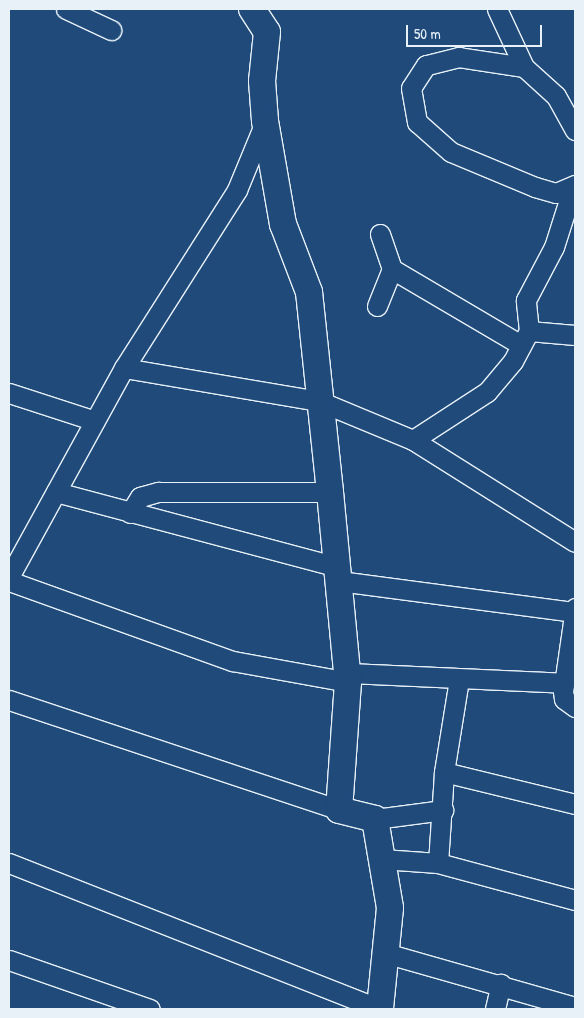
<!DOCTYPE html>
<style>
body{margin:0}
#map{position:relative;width:584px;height:1018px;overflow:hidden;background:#1f4a7a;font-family:"Patrick Hand",sans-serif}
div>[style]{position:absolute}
.roads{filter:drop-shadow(1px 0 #e8f1f8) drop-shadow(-1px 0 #e8f1f8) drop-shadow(0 1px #e8f1f8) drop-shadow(0 -1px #e8f1f8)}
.street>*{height:19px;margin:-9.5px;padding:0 9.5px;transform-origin:9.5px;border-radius:9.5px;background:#1f4a7a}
.secondary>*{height:26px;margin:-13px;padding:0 13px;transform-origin:13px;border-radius:13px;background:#1f4a7a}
span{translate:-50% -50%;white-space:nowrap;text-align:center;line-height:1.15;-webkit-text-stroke:5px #1f4a7a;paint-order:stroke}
.frame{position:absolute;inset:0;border:10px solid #e8f1f8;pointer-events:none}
.scale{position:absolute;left:406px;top:25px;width:136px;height:22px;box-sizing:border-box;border:2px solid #e8f1f8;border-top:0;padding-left:6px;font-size:15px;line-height:18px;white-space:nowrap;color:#e8f1f8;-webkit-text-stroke:4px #1f4a7a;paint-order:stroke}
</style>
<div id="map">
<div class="roads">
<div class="street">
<i style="left:66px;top:9px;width:50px;rotate:25deg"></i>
<i style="left:497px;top:9px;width:64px;rotate:65deg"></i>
<i style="left:524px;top:67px;width:43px;rotate:42.2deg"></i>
<i style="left:556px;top:96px;width:39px;rotate:61deg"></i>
<i style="left:524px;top:67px;width:66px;rotate:-171.3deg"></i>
<i style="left:459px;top:57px;width:34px;rotate:166deg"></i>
<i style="left:426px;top:65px;width:27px;rotate:123deg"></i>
<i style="left:411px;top:88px;width:35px;rotate:80deg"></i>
<i style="left:417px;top:122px;width:45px;rotate:41.4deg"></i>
<i style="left:451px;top:152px;width:91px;rotate:22.6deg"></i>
<i style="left:535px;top:187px;width:22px;rotate:16deg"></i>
<i style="left:556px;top:193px;width:21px;rotate:-23deg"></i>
<i style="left:265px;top:122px;width:74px;rotate:112.4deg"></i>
<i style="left:237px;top:190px;width:211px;rotate:122.4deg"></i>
<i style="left:124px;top:368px;width:198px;rotate:9.6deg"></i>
<i style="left:319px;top:401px;width:102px;rotate:22.5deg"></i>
<i style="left:413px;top:440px;width:191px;rotate:32.2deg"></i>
<i style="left:392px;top:269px;width:150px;rotate:30.5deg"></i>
<i style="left:377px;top:306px;width:40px;rotate:-68deg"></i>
<i style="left:392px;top:269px;width:37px;rotate:-109deg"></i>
<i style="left:529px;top:331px;width:46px;rotate:5deg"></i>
<i style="left:9px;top:393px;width:90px;rotate:18deg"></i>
<i style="left:413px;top:440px;width:88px;rotate:-33deg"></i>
<i style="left:487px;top:392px;width:40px;rotate:-50deg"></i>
<i style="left:513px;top:361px;width:34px;rotate:-62deg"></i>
<i style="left:529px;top:331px;width:31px;rotate:-96deg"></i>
<i style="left:526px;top:300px;width:60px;rotate:-62.2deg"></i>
<i style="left:554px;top:247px;width:63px;rotate:-72.4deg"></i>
<i style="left:56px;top:492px;width:292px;rotate:14.9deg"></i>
<i style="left:130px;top:513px;width:19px;rotate:-58deg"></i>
<i style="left:140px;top:497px;width:19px;rotate:-16deg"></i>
<i style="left:158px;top:492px;width:172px"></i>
<i style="left:9px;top:577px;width:239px;rotate:-61.2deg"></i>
<i style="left:9px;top:581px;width:238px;rotate:19.7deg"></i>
<i style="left:233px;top:661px;width:117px;rotate:10.3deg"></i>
<i style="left:339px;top:581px;width:238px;rotate:7.5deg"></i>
<i style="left:575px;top:608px;width:84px;rotate:98.2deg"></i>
<i style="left:563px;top:691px;width:8px;rotate:83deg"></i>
<i style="left:564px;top:699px;width:14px;rotate:36deg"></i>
<i style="left:347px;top:673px;width:218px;rotate:2.6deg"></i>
<i style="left:9px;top:700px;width:348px;rotate:18.4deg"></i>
<i style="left:444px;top:772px;width:135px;rotate:13.7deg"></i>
<i style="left:375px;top:819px;width:69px;rotate:-7.5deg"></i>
<i style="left:382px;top:859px;width:56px;rotate:4.1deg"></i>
<i style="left:438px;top:863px;width:142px;rotate:15.1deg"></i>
<i style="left:9px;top:863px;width:398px;rotate:21.5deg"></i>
<i style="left:438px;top:863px;width:91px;rotate:-86.2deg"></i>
<i style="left:444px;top:772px;width:94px;rotate:-80.8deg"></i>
<i style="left:385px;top:953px;width:198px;rotate:15.9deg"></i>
<i style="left:9px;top:960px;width:149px;rotate:19.2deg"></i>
<i style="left:495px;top:1009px;width:26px;rotate:-77deg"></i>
</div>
<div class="secondary">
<i style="left:252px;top:9px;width:27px;rotate:57deg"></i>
<i style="left:267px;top:32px;width:49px;rotate:95.8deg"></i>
<i style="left:262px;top:81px;width:40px;rotate:85.7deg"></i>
<i style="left:265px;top:121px;width:105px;rotate:80.1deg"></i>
<i style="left:283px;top:224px;width:73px;rotate:69.1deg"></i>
<i style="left:309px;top:292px;width:201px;rotate:84deg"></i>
<i style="left:330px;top:492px;width:191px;rotate:84.6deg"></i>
<i style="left:348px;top:682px;width:128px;rotate:94deg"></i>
<i style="left:339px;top:810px;width:37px;rotate:14deg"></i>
<i style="left:375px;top:819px;width:90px;rotate:80.4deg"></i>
<i style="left:390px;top:908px;width:101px;rotate:95.7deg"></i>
</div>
</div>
<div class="frame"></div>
<div class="scale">50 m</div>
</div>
